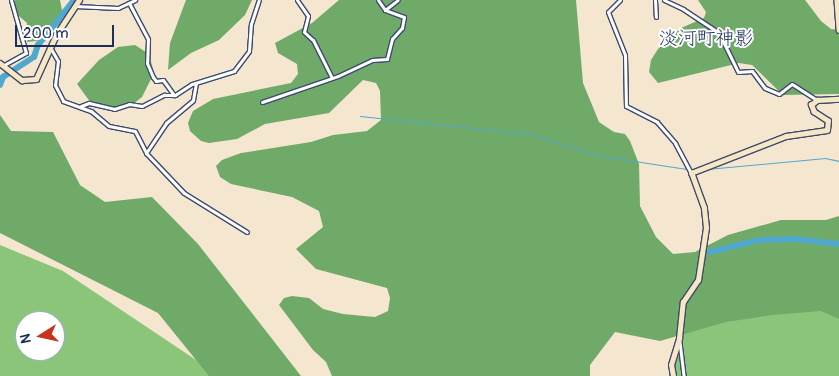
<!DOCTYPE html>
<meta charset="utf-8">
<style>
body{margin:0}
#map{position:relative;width:839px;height:376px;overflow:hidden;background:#f5e6d0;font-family:Pangolin,"Klee One",sans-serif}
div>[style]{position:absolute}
.green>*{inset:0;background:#8bc579}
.forest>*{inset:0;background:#70aa69}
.stream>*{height:1px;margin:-0.5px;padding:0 0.5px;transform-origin:0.5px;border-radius:0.5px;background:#50a9cd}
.river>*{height:6px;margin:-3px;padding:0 3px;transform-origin:3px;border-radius:3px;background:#50a9cd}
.roads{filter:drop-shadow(1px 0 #3c4a6f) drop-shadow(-1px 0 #3c4a6f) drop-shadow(0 1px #3c4a6f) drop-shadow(0 -1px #3c4a6f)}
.street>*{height:3px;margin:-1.5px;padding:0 1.5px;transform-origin:1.5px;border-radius:1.5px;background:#fff}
.secondary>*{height:4.5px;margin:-2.25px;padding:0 2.25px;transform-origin:2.25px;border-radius:2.25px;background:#f7e8c3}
span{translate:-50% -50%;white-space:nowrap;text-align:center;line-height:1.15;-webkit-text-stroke:4px #fff;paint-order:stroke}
.quarter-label{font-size:19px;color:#1b2f5e}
.north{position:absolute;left:15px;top:311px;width:50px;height:50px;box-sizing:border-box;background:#fff;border:1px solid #a4acbf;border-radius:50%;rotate:260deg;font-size:14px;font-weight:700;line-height:20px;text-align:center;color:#1b2f5e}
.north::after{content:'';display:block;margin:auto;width:18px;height:22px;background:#c8321e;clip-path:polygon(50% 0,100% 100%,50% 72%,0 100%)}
.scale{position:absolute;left:15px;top:25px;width:99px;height:22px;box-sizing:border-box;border:2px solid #1b2f5e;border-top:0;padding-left:6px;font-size:15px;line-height:18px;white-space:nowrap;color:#1b2f5e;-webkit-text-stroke:4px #fff;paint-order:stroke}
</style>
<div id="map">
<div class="green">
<i style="clip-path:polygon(evenodd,0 245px,63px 271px,220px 376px,0 376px,0 245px,25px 321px,55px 321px,55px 351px,25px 351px,25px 321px)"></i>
<i style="clip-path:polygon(839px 305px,839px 376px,669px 376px,690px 317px)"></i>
</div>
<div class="forest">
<i style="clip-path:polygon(15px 0,60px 0,63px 15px,61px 22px,44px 40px,27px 42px,25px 39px,27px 23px,12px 10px)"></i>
<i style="clip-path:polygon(186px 0,252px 0,245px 15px,219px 40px,191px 53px,168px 70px,170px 43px)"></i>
<i style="clip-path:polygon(339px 0,576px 0,583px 83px,599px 122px,614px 132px,625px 134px,630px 141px,639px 164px,640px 206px,656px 237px,673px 254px,695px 252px,728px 235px,781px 220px,826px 220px,839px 216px,839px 319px,821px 311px,772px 315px,726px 322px,660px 341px,615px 332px,590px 365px,590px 376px,332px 376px,326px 362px,313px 350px,279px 305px,284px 298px,292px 296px,309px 298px,323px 309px,343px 314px,375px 317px,388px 311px,390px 298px,387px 288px,316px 269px,296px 249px,323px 227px,319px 211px,292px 197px,231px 184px,220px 177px,216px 166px,222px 160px,241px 153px,311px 142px,333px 135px,367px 131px,381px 120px,380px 91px,376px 83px,363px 80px,329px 113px,265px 124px,237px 139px,209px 143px,201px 141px,190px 131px,188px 123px,193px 111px,213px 99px,291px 83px,298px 74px,297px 64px,278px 53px,275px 43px,312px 23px)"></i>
<i style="clip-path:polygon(698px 0,805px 0,821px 21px,831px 29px,839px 30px,839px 94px,783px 95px,752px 65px,739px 63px,658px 83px,649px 72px,651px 60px,658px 49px,681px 28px,704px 18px,706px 12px)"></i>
<i style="clip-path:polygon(135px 45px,149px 54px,154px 73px,142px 97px,128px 108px,109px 111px,91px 103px,77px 84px,99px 60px,118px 47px)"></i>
<i style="clip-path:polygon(0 115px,11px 131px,53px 132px,80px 185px,105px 202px,152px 197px,198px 244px,301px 376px,209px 376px,158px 313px,0 233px)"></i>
</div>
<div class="stream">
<i style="left:360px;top:116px;width:170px;rotate:6.1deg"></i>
<i style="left:529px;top:134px;width:76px;rotate:16.8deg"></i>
<i style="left:602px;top:156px;width:92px;rotate:8.7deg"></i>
<i style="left:707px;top:169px;width:119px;rotate:-5.3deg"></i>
<i style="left:825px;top:158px;width:14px;rotate:12deg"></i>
</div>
<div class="river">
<i style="left:0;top:85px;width:9px;rotate:-69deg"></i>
<i style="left:3px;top:77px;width:37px;rotate:-33deg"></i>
<i style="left:34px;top:57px;width:13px;rotate:-72deg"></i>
<i style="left:38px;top:45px;width:58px;rotate:-51.3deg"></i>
<i style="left:710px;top:252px;width:50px;rotate:-13.8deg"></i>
<i style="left:759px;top:240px;width:36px;rotate:-2deg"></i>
<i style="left:795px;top:239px;width:44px;rotate:6.5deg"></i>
</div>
<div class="roads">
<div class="street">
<i style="left:297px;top:0;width:19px;rotate:55deg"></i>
<i style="left:308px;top:16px;width:16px;rotate:104deg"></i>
<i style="left:304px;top:32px;width:12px;rotate:42deg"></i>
<i style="left:313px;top:40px;width:42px;rotate:63.4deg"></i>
<i style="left:620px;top:0;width:17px;rotate:135deg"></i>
<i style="left:608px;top:12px;width:46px;rotate:68.4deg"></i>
<i style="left:625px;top:55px;width:51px;rotate:88.9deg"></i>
<i style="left:626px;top:106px;width:35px;rotate:27deg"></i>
<i style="left:657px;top:122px;width:28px;rotate:49deg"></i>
<i style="left:675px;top:143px;width:34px;rotate:62deg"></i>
<i style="left:655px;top:0;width:17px;rotate:87deg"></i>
<i style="left:664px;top:0;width:21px;rotate:25deg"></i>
<i style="left:683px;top:9px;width:43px;rotate:33.7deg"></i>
<i style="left:719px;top:33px;width:43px;rotate:64deg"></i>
<i style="left:738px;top:72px;width:14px;rotate:-4deg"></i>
<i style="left:752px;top:71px;width:21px;rotate:53deg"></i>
<i style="left:765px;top:88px;width:15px;rotate:23deg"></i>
<i style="left:779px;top:94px;width:16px;rotate:-38deg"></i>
<i style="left:792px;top:84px;width:30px;rotate:33deg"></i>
<i style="left:129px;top:3px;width:41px;rotate:62.2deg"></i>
<i style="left:148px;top:39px;width:24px;rotate:92deg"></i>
<i style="left:147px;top:63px;width:15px;rotate:67deg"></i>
<i style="left:153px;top:77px;width:5px;rotate:53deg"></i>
<i style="left:156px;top:81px;width:7px;rotate:-8deg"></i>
<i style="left:163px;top:80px;width:19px;rotate:54deg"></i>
<i style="left:75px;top:6px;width:43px;rotate:2.7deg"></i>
<i style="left:118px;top:8px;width:19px;rotate:-25deg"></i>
<i style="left:385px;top:10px;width:16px;rotate:-38deg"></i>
<i style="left:51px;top:49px;width:14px;rotate:60deg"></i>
<i style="left:58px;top:61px;width:24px;rotate:97deg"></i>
<i style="left:55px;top:85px;width:18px;rotate:63deg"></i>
<i style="left:63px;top:101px;width:30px;rotate:20deg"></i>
<i style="left:91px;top:111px;width:23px;rotate:40deg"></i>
<i style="left:109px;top:126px;width:26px;rotate:11deg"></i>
<i style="left:135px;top:131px;width:25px;rotate:63deg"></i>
<i style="left:146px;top:153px;width:55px;rotate:46.5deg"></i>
<i style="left:184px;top:193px;width:74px;rotate:31.8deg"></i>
<i style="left:4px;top:65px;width:25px;rotate:-29deg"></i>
<i style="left:26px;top:53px;width:55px;rotate:-105.8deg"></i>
<i style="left:262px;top:102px;width:80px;rotate:-18.9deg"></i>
<i style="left:338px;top:76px;width:38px;rotate:-25deg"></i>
<i style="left:372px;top:60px;width:15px;rotate:-4deg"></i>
<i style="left:387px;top:59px;width:21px;rotate:-76deg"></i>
<i style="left:392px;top:39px;width:15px;rotate:-48deg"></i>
<i style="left:402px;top:28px;width:11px;rotate:-80deg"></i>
<i style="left:404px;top:17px;width:20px;rotate:-160deg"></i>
<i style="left:385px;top:10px;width:12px;rotate:-125deg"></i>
<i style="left:81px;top:106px;width:9px;rotate:-21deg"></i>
<i style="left:89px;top:103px;width:26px;rotate:13deg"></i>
<i style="left:114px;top:109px;width:16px;rotate:-18deg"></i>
<i style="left:129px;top:104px;width:13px;rotate:9deg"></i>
<i style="left:142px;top:106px;width:25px;rotate:-27deg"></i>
<i style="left:164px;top:95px;width:11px"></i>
<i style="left:175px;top:95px;width:20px;rotate:-33deg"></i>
<i style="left:192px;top:84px;width:44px;rotate:-17.2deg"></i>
<i style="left:234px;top:71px;width:25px;rotate:-53deg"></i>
<i style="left:249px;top:51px;width:27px;rotate:-86deg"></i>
<i style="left:251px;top:24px;width:25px;rotate:-72deg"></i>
<i style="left:146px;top:153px;width:36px;rotate:-56deg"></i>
<i style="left:166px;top:123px;width:35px;rotate:-40deg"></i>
<i style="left:193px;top:100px;width:17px;rotate:-80deg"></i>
<i style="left:679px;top:338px;width:38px;rotate:83deg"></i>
</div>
<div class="secondary">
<i style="left:837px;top:0;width:30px;rotate:86deg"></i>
<i style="left:0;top:63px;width:28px;rotate:38deg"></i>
<i style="left:22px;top:80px;width:14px;rotate:-4deg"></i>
<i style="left:36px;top:79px;width:48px;rotate:-65.6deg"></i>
<i style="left:56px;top:35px;width:42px;rotate:-56.7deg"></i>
<i style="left:673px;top:376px;width:11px;rotate:-100deg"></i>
<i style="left:671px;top:365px;width:28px;rotate:-73deg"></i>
<i style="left:679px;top:338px;width:36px;rotate:-84deg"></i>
<i style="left:683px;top:302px;width:27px;rotate:-56deg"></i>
<i style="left:698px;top:280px;width:53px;rotate:-81.3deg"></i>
<i style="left:706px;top:228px;width:20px;rotate:-96deg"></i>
<i style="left:704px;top:208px;width:37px;rotate:-110deg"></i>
<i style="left:691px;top:173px;width:102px;rotate:-21.3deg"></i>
<i style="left:786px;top:136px;width:41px;rotate:-8.3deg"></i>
<i style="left:827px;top:130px;width:9px;rotate:-84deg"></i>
<i style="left:828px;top:121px;width:17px;rotate:-147deg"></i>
<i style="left:814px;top:112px;width:8px;rotate:-113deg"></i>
<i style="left:811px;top:105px;width:8px;rotate:-40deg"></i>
<i style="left:817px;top:100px;width:22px;rotate:-3deg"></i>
</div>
</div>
<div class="quarter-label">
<span style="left:706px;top:39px">淡河町神影</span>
</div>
<div class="north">N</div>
<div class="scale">200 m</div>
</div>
